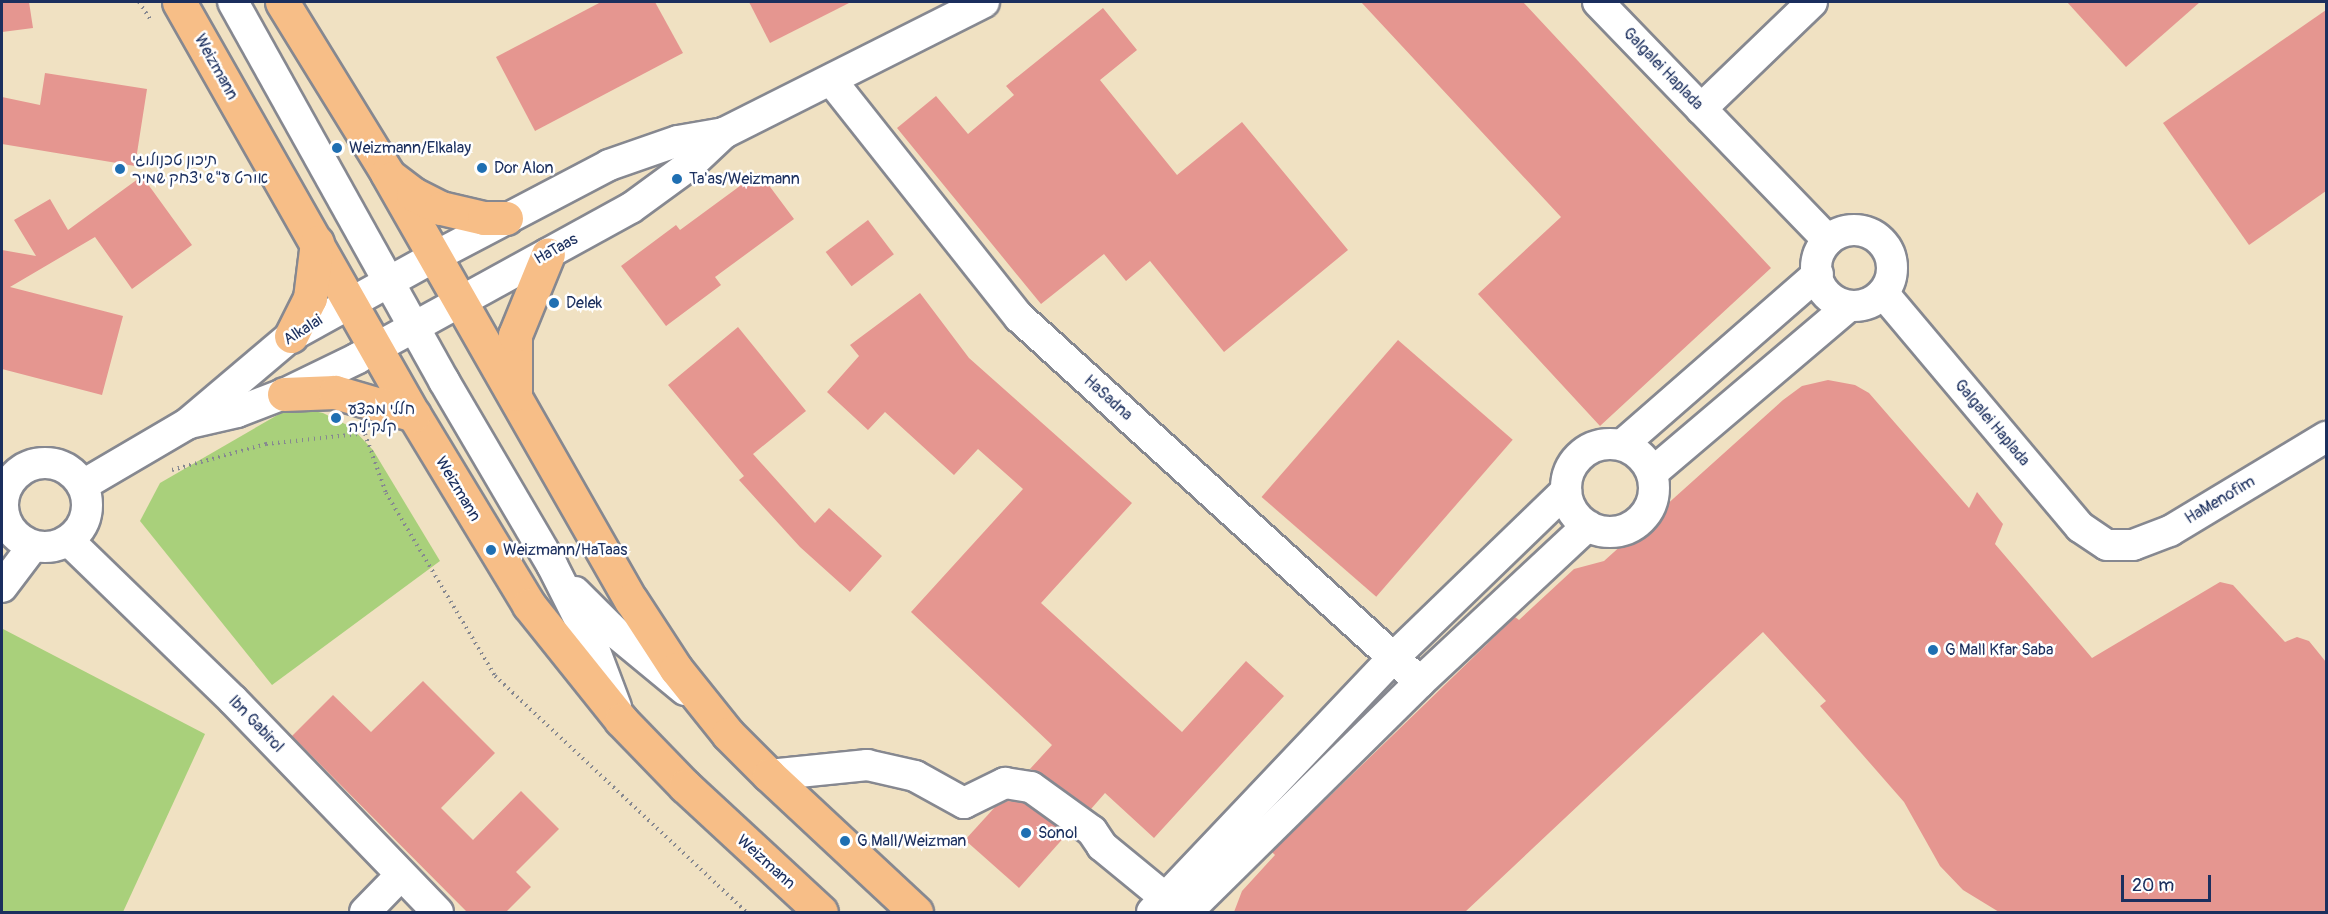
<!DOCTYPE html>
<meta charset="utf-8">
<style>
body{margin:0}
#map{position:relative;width:2328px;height:914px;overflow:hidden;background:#f0e1c2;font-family:Pangolin,"Playpen Sans Hebrew",sans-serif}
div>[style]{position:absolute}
.green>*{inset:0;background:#a9d07b}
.building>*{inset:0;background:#e59690;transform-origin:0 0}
.path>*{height:4px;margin-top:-2px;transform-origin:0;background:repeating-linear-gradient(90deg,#868890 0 1.5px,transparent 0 6px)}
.roads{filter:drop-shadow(2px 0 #868890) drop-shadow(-2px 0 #868890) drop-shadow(0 2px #868890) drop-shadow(0 -2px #868890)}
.minor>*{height:30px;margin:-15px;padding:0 15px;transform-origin:15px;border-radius:15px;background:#fff}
.minor>.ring{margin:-15px;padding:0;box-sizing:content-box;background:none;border:30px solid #fff;border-radius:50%}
.major>*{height:33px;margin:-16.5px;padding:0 16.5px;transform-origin:16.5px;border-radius:16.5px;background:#f7be87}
.dots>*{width:16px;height:16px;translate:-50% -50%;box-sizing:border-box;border:3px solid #fff;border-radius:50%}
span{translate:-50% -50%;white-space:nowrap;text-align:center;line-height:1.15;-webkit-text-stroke:5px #fff;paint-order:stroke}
.street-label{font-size:16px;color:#1b2f5e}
.poi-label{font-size:16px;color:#1b2f5e}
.left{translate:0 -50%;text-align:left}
.frame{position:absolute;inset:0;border:3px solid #1b2f5e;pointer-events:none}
.scale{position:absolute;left:2121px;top:875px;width:90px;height:27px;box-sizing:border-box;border:3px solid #1b2f5e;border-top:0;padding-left:8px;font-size:18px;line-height:21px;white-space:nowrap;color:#1b2f5e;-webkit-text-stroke:4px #fff;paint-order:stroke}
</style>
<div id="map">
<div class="green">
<i style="clip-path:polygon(304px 409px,323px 413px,351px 427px,373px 450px,440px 561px,272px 685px,140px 521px,160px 483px,281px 413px)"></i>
<i style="clip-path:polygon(3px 629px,205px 734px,123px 912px,2px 912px)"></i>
</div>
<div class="building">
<i style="clip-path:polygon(2px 2px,29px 2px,33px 28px,2px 32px)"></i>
<i style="clip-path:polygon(601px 2px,655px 2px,683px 53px,535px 131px,496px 57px)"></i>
<i style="clip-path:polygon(749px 2px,851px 2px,770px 43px)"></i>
<i style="clip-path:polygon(1361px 2px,1523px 2px,1771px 268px,1600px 426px,1478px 294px,1561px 217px)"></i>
<i style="clip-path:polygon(2067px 2px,2200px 2px,2126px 67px)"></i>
<i style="clip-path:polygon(1103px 8px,1137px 50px,1100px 80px,1177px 175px,1242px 122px,1348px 250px,1224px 352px,1150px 261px,1126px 281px,1104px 254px,1041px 304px,897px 128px,936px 96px,968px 134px,1014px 95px,1006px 86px)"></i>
<i style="clip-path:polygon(2326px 10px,2326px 191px,2249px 245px,2163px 123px)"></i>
<i style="clip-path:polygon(45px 73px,147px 89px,135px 166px,2px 144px,2px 97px,40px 105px)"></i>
<i style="clip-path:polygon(759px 172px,794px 219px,715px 277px,721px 285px,666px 326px,621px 266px,676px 225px,680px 230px)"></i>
<i style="clip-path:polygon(142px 176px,192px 245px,132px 289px,95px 237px,10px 287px,123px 316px,102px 395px,2px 369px,2px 250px,36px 256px,14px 220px,50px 199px,68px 230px)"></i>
<i style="left:868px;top:220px;width:43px;height:53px;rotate:53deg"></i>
<i style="clip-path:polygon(920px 293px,969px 358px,1132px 503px,1041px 603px,1182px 732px,1246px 661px,1284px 696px,1154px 838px,1105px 793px,1091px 809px,1041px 773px,1030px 769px,1052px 745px,911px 612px,1023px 489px,978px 449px,954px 475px,885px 412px,868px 430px,827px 392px,859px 356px,850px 345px)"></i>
<i style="clip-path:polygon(738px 327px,806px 411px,753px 454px,815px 523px,829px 508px,882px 556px,850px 592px,800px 547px,739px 480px,744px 476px,668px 385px)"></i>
<i style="left:1398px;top:340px;width:152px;height:208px;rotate:41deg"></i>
<i style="clip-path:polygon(1828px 380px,1855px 385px,1869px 393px,1969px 508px,1977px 492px,2003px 524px,1995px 544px,2092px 658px,2220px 582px,2233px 585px,2285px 642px,2297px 637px,2309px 641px,2326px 662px,2326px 912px,1999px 912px,1963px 890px,1940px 866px,1904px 802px,1820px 706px,1826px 701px,1763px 632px,1465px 912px,1234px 912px,1242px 891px,1275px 855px,1272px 852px,1515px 617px,1519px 620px,1574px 569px,1604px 561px,1783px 400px,1802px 386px)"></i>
<i style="clip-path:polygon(423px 681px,495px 753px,441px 808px,473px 840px,521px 791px,559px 829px,516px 872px,531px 887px,506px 912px,467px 912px,292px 736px,333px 695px,371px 732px)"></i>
<i style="clip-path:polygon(1008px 801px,1024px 803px,1067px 834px,1019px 888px,965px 840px,995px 807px)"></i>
</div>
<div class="path">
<i style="left:139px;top:2px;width:20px;rotate:57deg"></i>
<i style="left:365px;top:434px;width:63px;rotate:70.4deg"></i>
<i style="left:386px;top:493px;width:213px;rotate:59.2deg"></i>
<i style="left:495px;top:676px;width:345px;rotate:43.2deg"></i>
<i style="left:172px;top:470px;width:98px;rotate:-15.5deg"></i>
<i style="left:266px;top:444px;width:93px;rotate:-6.2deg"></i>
</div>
<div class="roads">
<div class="minor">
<i style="left:233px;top:2px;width:434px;rotate:60.9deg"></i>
<i style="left:444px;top:381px;width:213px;rotate:59.6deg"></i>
<i style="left:552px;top:565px;width:91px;rotate:63.2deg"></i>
<i style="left:593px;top:646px;width:65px;rotate:69.3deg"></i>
<i style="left:1598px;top:2px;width:331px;rotate:46deg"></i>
<i style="left:831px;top:80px;width:303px;rotate:51.6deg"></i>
<i style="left:1019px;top:317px;width:542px;rotate:42.31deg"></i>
<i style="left:1701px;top:109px;width:154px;rotate:-43.9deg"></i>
<i class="ring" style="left:1816px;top:230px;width:46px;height:46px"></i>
<i style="left:1883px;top:293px;width:306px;rotate:49.9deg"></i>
<i style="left:2080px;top:527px;width:32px;rotate:34deg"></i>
<i style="left:2107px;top:545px;width:26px"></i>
<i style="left:2133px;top:545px;width:40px;rotate:-21deg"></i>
<i style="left:2170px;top:531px;width:182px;rotate:-31.1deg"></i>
<i style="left:190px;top:423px;width:48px;rotate:-13.2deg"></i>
<i style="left:237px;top:412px;width:50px;rotate:-21deg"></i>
<i style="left:284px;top:394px;width:82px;rotate:-25.9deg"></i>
<i style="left:358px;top:358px;width:311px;rotate:-28.8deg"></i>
<i style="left:631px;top:208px;width:73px;rotate:-36.1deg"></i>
<i style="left:690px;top:165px;width:47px;rotate:-43.3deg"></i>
<i class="ring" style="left:1566px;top:444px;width:58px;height:58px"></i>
<i style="left:1622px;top:445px;width:260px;rotate:-41.1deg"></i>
<i class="ring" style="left:3px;top:463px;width:54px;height:54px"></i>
<i style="left:1652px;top:473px;width:258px;rotate:-40.3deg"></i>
<i style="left:83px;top:485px;width:121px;rotate:-30.4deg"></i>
<i style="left:187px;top:424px;width:136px;rotate:-40.2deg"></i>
<i style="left:291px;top:336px;width:163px;rotate:-28.9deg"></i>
<i style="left:434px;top:257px;width:198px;rotate:-27.7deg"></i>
<i style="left:609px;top:165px;width:73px;rotate:-19.2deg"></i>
<i style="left:678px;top:141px;width:47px;rotate:-9.9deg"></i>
<i style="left:724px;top:133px;width:291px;rotate:-26.7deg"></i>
<i style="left:69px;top:541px;width:228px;rotate:44.1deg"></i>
<i style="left:233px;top:700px;width:295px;rotate:46deg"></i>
<i style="left:2px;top:587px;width:51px;rotate:-52.9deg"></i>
<i style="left:575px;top:592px;width:59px;rotate:45deg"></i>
<i style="left:617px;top:634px;width:88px;rotate:39.5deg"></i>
<i style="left:769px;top:775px;width:99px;rotate:-5.8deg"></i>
<i style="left:867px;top:765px;width:49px;rotate:12.9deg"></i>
<i style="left:915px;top:776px;width:56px;rotate:28.9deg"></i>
<i style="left:964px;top:803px;width:46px;rotate:-26deg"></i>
<i style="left:1005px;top:783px;width:26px;rotate:9deg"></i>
<i style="left:1031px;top:787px;width:75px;rotate:35.8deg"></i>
<i style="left:1092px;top:831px;width:18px;rotate:56deg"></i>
<i style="left:1102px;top:846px;width:80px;rotate:39.4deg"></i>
<i style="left:1164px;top:897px;width:15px;rotate:79deg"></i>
<i style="left:365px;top:912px;width:50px;rotate:-45.8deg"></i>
<i style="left:1152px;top:912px;width:353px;rotate:-46.5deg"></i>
<i style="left:1395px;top:656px;width:238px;rotate:-44deg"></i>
<i style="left:1187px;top:912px;width:327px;rotate:-44.6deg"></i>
<i style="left:1420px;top:682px;width:229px;rotate:-43deg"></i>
</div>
<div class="major">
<i style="left:179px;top:2px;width:475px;rotate:60.4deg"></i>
<i style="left:414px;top:415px;width:222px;rotate:58.8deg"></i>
<i style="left:529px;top:605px;width:147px;rotate:51.3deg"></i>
<i style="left:621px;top:720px;width:92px;rotate:45.9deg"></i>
<i style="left:685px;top:786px;width:185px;rotate:42.8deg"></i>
<i style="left:282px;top:2px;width:201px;rotate:58.4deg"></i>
<i style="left:387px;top:173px;width:492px;rotate:60.3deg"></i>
<i style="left:631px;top:600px;width:82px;rotate:56.9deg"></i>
<i style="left:676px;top:669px;width:83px;rotate:51.3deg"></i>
<i style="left:728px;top:734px;width:58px;rotate:45deg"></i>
<i style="left:769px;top:775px;width:201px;rotate:43deg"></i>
<i style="left:392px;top:178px;width:26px;rotate:37deg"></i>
<i style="left:413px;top:194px;width:31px;rotate:27deg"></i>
<i style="left:441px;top:208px;width:44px;rotate:13.1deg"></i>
<i style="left:484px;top:218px;width:22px"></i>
<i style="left:291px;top:336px;width:42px;rotate:-63.4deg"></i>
<i style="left:310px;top:298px;width:56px;rotate:-82.9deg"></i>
<i style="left:284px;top:394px;width:51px;rotate:-2.2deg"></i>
<i style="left:335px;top:392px;width:82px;rotate:16.2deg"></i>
<i style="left:515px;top:394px;width:59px;rotate:-90deg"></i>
<i style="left:515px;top:335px;width:87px;rotate:-67.8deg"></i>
</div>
</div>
<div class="dots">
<i style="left:337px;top:148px;background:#1f6fb2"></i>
<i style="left:482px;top:168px;background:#1f6fb2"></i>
<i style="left:120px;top:169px;background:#1f6fb2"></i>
<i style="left:677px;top:179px;background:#1f6fb2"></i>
<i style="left:554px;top:303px;background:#1f6fb2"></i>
<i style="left:336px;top:418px;background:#1f6fb2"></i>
<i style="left:491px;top:550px;background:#1f6fb2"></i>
<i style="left:1933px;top:650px;background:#1f6fb2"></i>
<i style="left:1026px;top:833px;background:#1f6fb2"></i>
<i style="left:845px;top:841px;background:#1f6fb2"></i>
</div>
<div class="street-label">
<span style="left:216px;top:67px;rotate:61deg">Weizmann</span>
<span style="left:1663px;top:69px;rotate:46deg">Galgalei Haplada</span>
<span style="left:556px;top:249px;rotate:-29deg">HaTaas</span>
<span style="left:303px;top:330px;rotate:-32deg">Alkalai</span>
<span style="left:1108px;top:398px;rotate:42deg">HaSadna</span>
<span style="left:1992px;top:423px;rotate:50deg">Galgalei Haplada</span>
<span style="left:458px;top:489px;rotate:59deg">Weizmann</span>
<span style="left:2220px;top:500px;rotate:-31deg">HaMenofim</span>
<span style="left:256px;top:724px;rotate:46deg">Ibn Gabirol</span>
<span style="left:766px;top:862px;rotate:42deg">Weizmann</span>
</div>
<div class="poi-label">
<span class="left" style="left:349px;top:148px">Weizmann/Elkalay</span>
<span class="left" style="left:132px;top:169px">תיכון טכנולוגי<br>אורט ע"ש יצחק שמיר</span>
<span class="left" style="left:494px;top:168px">Dor Alon</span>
<span class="left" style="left:689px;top:179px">Ta'as/Weizmann</span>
<span class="left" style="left:566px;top:303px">Delek</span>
<span class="left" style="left:348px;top:418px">חללי מבצע<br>קלקיליה</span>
<span class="left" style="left:503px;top:550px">Weizmann/HaTaas</span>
<span class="left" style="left:1945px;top:650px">G Mall Kfar Saba</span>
<span class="left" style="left:1038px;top:833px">Sonol</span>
<span class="left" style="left:857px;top:841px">G Mall/Weizman</span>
</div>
<div class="frame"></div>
<div class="scale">20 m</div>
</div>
